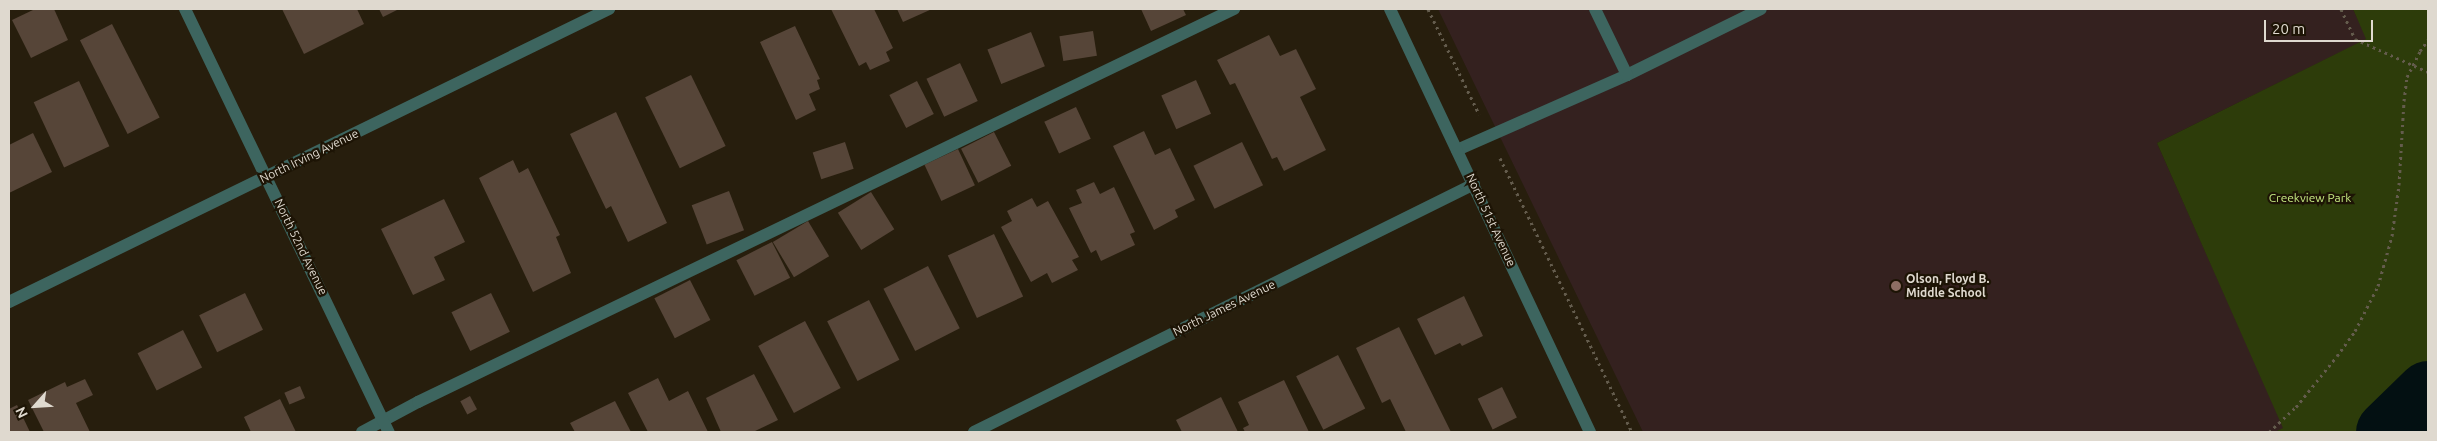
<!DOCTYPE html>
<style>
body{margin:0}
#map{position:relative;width:2437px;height:441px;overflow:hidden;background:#271e0d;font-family:Ubuntu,sans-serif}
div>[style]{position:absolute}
.education>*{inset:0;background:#34211f}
.green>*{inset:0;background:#2d3c0a}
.river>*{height:65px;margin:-32.5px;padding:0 32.5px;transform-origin:32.5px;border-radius:32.5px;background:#031012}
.building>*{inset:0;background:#564538;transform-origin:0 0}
.path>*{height:3px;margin-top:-1.5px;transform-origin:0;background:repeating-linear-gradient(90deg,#645c4d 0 2.5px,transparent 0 6.5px)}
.service>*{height:12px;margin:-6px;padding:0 6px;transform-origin:6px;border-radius:6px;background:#3d655f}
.minor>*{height:12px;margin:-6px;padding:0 6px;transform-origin:6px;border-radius:6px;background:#3d655f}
.dots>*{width:14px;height:14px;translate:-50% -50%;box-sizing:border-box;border:2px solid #1d1405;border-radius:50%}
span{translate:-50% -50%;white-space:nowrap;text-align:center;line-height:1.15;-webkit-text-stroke:4.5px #1d1405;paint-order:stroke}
.street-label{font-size:12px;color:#dfd9cf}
.park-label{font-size:12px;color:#c5e882}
.poi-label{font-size:12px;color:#dfd9cf;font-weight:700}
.left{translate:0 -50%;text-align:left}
.frame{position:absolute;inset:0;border:10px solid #dfd9cf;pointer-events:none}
.north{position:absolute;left:10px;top:381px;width:50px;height:50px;-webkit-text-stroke:4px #1d1405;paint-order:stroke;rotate:244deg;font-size:14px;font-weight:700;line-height:20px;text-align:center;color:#dfd9cf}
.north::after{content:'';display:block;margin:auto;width:18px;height:22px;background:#dfd9cf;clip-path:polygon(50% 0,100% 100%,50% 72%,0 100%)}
.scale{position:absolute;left:2264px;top:20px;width:109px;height:22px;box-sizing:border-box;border:2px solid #dfd9cf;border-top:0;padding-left:6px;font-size:15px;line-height:18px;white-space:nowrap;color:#dfd9cf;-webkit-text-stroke:4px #1d1405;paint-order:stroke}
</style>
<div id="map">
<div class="education">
<i style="clip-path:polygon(1438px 9px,2353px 9px,2367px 39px,2157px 143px,2284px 428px,2275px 432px,1643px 432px)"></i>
</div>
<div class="green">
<i style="clip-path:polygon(2353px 9px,2428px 9px,2428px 432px,2275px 432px,2283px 428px,2157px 143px,2366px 39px)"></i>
</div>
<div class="river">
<i style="left:2388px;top:432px;width:56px;rotate:-44.3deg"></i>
</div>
<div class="building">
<i style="clip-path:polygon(35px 9px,54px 9px,68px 40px,31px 58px,12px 20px)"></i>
<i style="clip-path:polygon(282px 9px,357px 9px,364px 24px,304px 54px)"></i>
<i style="clip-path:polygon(379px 9px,399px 9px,383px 17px)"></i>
<i style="clip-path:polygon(831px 9px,874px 9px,893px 48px,886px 52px,890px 61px,870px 70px,866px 62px,859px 66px)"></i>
<i style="clip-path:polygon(897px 9px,932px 9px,903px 22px)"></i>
<i style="clip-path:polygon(1141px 9px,1183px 9px,1186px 15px,1151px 31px)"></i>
<i style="left:112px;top:24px;width:105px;height:36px;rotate:63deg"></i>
<i style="clip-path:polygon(795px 26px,820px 79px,817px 80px,820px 89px,809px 94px,816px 110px,796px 120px,760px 42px)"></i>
<i style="left:1093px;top:31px;width:25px;height:34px;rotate:81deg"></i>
<i style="left:1031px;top:32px;width:37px;height:47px;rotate:68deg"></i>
<i style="clip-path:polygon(1269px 35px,1280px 56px,1296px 49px,1316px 89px,1300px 97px,1326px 150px,1284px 171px,1277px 157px,1272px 159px,1235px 83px,1230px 85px,1217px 60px)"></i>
<i style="left:960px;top:63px;width:42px;height:37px;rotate:65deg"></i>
<i style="left:691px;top:75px;width:79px;height:51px;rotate:64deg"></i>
<i style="left:1196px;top:80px;width:37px;height:38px;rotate:66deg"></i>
<i style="left:79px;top:81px;width:72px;height:50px;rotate:65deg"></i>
<i style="left:917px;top:81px;width:37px;height:31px;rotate:63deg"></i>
<i style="left:1076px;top:107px;width:35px;height:35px;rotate:65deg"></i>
<i style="clip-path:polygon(616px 112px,667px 223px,628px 242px,611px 206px,606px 209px,570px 134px)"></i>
<i style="clip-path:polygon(1144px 131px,1155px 155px,1170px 148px,1195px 200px,1175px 210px,1178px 217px,1154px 230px,1113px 146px)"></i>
<i style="left:994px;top:132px;width:38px;height:37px;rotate:63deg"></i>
<i style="clip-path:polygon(33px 133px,52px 172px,9px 193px,9px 145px)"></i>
<i style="left:845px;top:142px;width:28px;height:34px;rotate:72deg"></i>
<i style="left:1242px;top:142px;width:48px;height:54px;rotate:64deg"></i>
<i style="left:958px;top:149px;width:40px;height:37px;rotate:65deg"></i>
<i style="clip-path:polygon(513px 160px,519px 173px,528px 168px,560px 235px,556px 237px,571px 273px,533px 292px,479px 178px)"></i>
<i style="clip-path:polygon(1094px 182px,1100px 194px,1114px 187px,1135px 232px,1130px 234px,1135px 245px,1101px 261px,1096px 250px,1091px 253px,1069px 208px,1082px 203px,1076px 190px)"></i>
<i style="left:729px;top:191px;width:42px;height:40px;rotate:69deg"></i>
<i style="left:871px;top:192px;width:44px;height:39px;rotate:58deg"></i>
<i style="clip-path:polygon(1032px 198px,1037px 207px,1048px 201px,1079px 257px,1072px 260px,1078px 270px,1052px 283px,1047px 273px,1031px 282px,1001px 227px,1012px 221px,1007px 211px)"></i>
<i style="clip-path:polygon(444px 199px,465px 242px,434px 257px,445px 280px,413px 295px,381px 229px)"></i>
<i style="left:808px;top:221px;width:41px;height:41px;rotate:59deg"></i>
<i style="left:994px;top:234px;width:69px;height:51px;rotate:65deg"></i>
<i style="left:772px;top:242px;width:40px;height:40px;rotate:63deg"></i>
<i style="left:928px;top:266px;width:70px;height:50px;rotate:63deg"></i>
<i style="left:690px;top:280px;width:45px;height:40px;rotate:63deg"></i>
<i style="left:245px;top:293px;width:41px;height:51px;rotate:64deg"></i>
<i style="left:491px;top:293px;width:43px;height:44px;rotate:64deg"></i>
<i style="clip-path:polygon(1464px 296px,1483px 336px,1462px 346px,1460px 343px,1435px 355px,1417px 319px)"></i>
<i style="left:869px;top:300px;width:67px;height:47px;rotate:63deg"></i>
<i style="left:805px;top:321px;width:76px;height:53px;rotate:62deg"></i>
<i style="clip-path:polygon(1399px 327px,1451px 432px,1406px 432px,1390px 399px,1382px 403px,1356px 348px)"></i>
<i style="left:183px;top:330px;width:42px;height:51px;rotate:63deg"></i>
<i style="left:1338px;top:355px;width:60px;height:47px;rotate:63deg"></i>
<i style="clip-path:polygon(754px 374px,778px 420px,753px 432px,721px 432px,706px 398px)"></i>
<i style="clip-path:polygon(658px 378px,669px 401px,688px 391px,708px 432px,648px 432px,628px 393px)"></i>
<i style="clip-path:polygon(85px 379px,93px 395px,76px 403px,90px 432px,44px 432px,28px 400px,65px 382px,67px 387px)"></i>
<i style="clip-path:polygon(1284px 380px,1309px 432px,1245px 432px,1243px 428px,1249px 425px,1238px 402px)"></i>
<i style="left:300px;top:386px;width:13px;height:17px;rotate:67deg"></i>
<i style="left:1502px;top:387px;width:34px;height:27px;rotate:64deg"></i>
<i style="left:470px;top:396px;width:15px;height:11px;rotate:62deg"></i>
<i style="clip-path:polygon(1221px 397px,1238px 432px,1182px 432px,1176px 420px)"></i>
<i style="clip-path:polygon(280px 399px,296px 432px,251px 432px,244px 417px)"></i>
<i style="clip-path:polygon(615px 401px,631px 432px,575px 432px,570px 423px)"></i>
<i style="clip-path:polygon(17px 405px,30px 432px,9px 432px,9px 409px)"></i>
</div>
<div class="path">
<i style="left:1428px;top:9px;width:117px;rotate:64.1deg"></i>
<i style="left:2341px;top:9px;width:33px;rotate:65deg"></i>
<i style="left:2355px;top:39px;width:80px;rotate:24.3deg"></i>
<i style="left:1500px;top:158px;width:304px;rotate:64.3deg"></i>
<i style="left:2269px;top:432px;width:37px;rotate:-43deg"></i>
<i style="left:2296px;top:407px;width:65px;rotate:-51.2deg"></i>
<i style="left:2337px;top:356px;width:31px;rotate:-54deg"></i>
<i style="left:2355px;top:331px;width:51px;rotate:-62.9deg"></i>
<i style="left:2378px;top:286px;width:52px;rotate:-74.4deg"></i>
<i style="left:2392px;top:236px;width:51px;rotate:-82.2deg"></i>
<i style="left:2399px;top:185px;width:84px;rotate:-86.6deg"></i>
<i style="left:2404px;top:101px;width:24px;rotate:-83deg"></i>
<i style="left:2407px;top:77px;width:29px;rotate:-63deg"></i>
<i style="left:2420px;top:51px;width:14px;rotate:-54deg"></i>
</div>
<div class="service">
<i style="left:1627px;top:75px;width:149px;rotate:-26.2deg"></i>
<i style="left:1457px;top:150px;width:186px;rotate:-23.8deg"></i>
<i style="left:1627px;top:75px;width:73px;rotate:-115.9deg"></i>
<i style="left:362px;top:432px;width:64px;rotate:-28.2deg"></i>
<i style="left:418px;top:402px;width:906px;rotate:-25.72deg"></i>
</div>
<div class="minor">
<i style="left:185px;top:9px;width:470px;rotate:64.3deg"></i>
<i style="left:1390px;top:9px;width:468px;rotate:64.7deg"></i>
<i style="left:9px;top:302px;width:668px;rotate:-26.03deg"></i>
<i style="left:974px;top:432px;width:558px;rotate:-26.38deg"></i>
</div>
<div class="dots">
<i style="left:1896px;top:286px;background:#8d6e63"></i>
</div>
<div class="street-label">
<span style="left:309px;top:156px;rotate:-26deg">North Irving Avenue</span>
<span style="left:1491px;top:220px;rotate:65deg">North 51st Avenue</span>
<span style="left:301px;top:247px;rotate:64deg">North 52nd Avenue</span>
<span style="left:1224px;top:308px;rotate:-26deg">North James Avenue</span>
</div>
<div class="park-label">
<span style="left:2310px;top:198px">Creekview Park</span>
</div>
<div class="poi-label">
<span class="left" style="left:1906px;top:286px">Olson, Floyd B.<br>Middle School</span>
</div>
<div class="frame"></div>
<div class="north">N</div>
<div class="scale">20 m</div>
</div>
